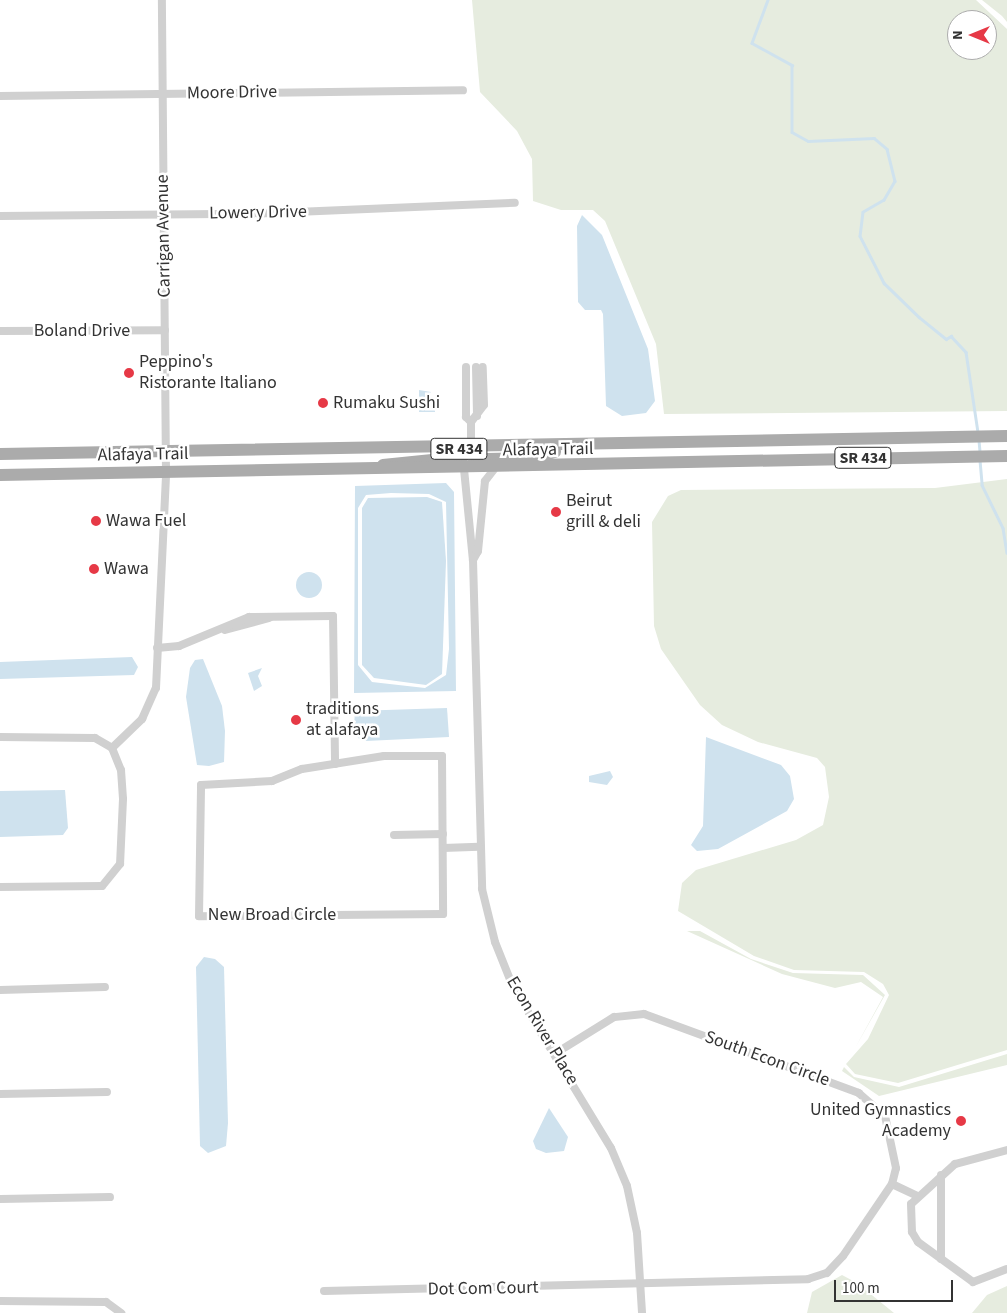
<!DOCTYPE html>
<style>
body{margin:0}
#map{position:relative;width:1007px;height:1313px;overflow:hidden;background:#fff;font-family:"Source Sans 3",sans-serif}
div>[style]{position:absolute}
.green>*{inset:0;background:#e6ecdf}
.water>*{inset:0;background:#cfe2ee}
.round{border-radius:50%}
.stream>*{height:2.5px;margin:-1.25px;padding:0 1.25px;transform-origin:1.25px;border-radius:1.25px;background:#cfe2ee}
.minor>*{height:8px;margin:-4px;padding:0 4px;transform-origin:4px;border-radius:4px;background:#d0d0d0}
.primary>*{height:12px;margin:-6px;padding:0 6px;transform-origin:6px;border-radius:6px;background:#ababab}
.dots>*{width:14px;height:14px;translate:-50% -50%;box-sizing:border-box;border:2px solid #fff;border-radius:50%}
span{translate:-50% -50%;white-space:nowrap;text-align:center;line-height:1.15;-webkit-text-stroke:5px #fff;paint-order:stroke}
.shield-label span{padding:1px 4px;background:#fff;border:1px solid;border-radius:4px;-webkit-text-stroke-width:0}
.shield-label{font-size:16px;color:#333;font-weight:700}
.street-label{font-size:18px;color:#333}
.poi-label{font-size:18px;color:#333}
.left{translate:0 -50%;text-align:left}
.right{translate:-100% -50%;text-align:right}
.north{position:absolute;left:947px;top:10px;width:50px;height:50px;box-sizing:border-box;background:#fff;border:1px solid #adadad;border-radius:50%;rotate:270deg;font-size:14px;font-weight:700;line-height:20px;text-align:center;color:#333}
.north::after{content:'';display:block;margin:auto;width:18px;height:22px;background:#e63946;clip-path:polygon(50% 0,100% 100%,50% 72%,0 100%)}
.scale{position:absolute;left:834px;top:1280px;width:119px;height:22px;box-sizing:border-box;border:2px solid #333;border-top:0;padding-left:6px;font-size:15px;line-height:18px;white-space:nowrap;color:#333;-webkit-text-stroke:4px #fff;paint-order:stroke}
</style>
<div id="map">
<div class="green">
<i style="clip-path:polygon(evenodd,472px 0,976px 0,1007px 29px,1007px 411px,664px 414px,656px 344px,605px 221px,593px 210px,561px 210px,533px 201px,532px 159px,517px 131px,480px 92px,472px 0,957px 20px,987px 20px,987px 50px,957px 50px,957px 20px)"></i>
<i style="clip-path:polygon(982px 0,1007px 0,1007px 22px,1002px 16px)"></i>
<i style="clip-path:polygon(1007px 479px,1007px 1050px,898px 1083px,855px 1074px,846px 1064px,868px 1039px,889px 995px,883px 984px,864px 972px,794px 970px,754px 956px,678px 911px,682px 883px,696px 870px,796px 840px,823px 825px,829px 797px,825px 767px,817px 758px,758px 742px,722px 725px,700px 705px,661px 649px,654px 626px,652px 522px,668px 496px,681px 490px,935px 488px)"></i>
<i style="clip-path:polygon(687px 931px,700px 931px,751px 959px,793px 973px,863px 975px,885px 995px,854px 1050px,883px 997px,861px 982px,835px 988px,782px 974px)"></i>
<i style="clip-path:polygon(1007px 1054px,1007px 1065px,879px 1096px,842px 1071px,844px 1067px,854px 1077px,899px 1087px)"></i>
<i style="clip-path:polygon(842px 1275px,857px 1283px,894px 1313px,807px 1313px,812px 1292px)"></i>
<i style="clip-path:polygon(1007px 1286px,1007px 1313px,972px 1313px,987px 1295px)"></i>
</div>
<div class="water">
<i style="clip-path:polygon(582px 215px,602px 235px,648px 349px,655px 401px,646px 413px,622px 416px,606px 406px,603px 314px,601px 310px,585px 310px,578px 302px,577px 226px)"></i>
<i style="clip-path:polygon(419px 390px,431px 392px,427px 404px,435px 404px,435px 412px,419px 412px)"></i>
<i style="clip-path:polygon(evenodd,446px 483px,454px 492px,456px 691px,354px 693px,355px 486px,446px 483px,391px 493px,429px 494px,446px 502px,449px 649px,446px 675px,425px 688px,372px 682px,358px 665px,358px 508px,366px 495px,391px 493px)"></i>
<i style="clip-path:polygon(427px 497px,442px 502px,446px 561px,442px 674px,426px 685px,374px 678px,362px 665px,362px 508px,368px 498px)"></i>
<i class="round" style="left:296px;top:572px;width:26px;height:26px"></i>
<i style="clip-path:polygon(132px 657px,138px 667px,134px 675px,0 679px,0 662px)"></i>
<i style="clip-path:polygon(203px 659px,222px 706px,225px 731px,224px 762px,209px 766px,197px 765px,186px 697px,190px 668px,195px 660px)"></i>
<i style="clip-path:polygon(262px 668px,258px 676px,262px 686px,254px 691px,248px 673px)"></i>
<i style="clip-path:polygon(447px 708px,449px 737px,366px 741px,358px 738px,354px 726px,355px 711px)"></i>
<i style="clip-path:polygon(706px 737px,781px 765px,790px 776px,794px 799px,787px 811px,718px 849px,697px 851px,691px 845px,703px 826px)"></i>
<i style="clip-path:polygon(610px 771px,613px 777px,607px 785px,589px 782px,589px 776px)"></i>
<i style="clip-path:polygon(65px 790px,68px 828px,63px 835px,0 837px,0 791px)"></i>
<i style="clip-path:polygon(204px 957px,215px 959px,224px 967px,228px 1123px,226px 1146px,208px 1153px,200px 1146px,196px 967px)"></i>
<i style="clip-path:polygon(549px 1108px,568px 1137px,564px 1151px,546px 1153px,536px 1149px,533px 1141px)"></i>
</div>
<div class="stream">
<i style="left:768px;top:0;width:46px;rotate:110.4deg"></i>
<i style="left:752px;top:43px;width:46px;rotate:28.8deg"></i>
<i style="left:792px;top:65px;width:67px;rotate:90deg"></i>
<i style="left:792px;top:132px;width:18px;rotate:29deg"></i>
<i style="left:808px;top:141px;width:66px;rotate:-2.6deg"></i>
<i style="left:874px;top:138px;width:17px;rotate:40deg"></i>
<i style="left:887px;top:149px;width:33px;rotate:76deg"></i>
<i style="left:895px;top:181px;width:22px;rotate:120deg"></i>
<i style="left:884px;top:200px;width:24px;rotate:150deg"></i>
<i style="left:863px;top:212px;width:24px;rotate:97deg"></i>
<i style="left:860px;top:236px;width:53px;rotate:62.9deg"></i>
<i style="left:884px;top:283px;width:49px;rotate:44.2deg"></i>
<i style="left:919px;top:317px;width:35px;rotate:39deg"></i>
<i style="left:946px;top:339px;width:6px;rotate:-31deg"></i>
<i style="left:951px;top:336px;width:22px;rotate:47deg"></i>
<i style="left:966px;top:352px;width:81px;rotate:81.5deg"></i>
<i style="left:979px;top:440px;width:12px;rotate:85deg"></i>
<i style="left:980px;top:460px;width:25px;rotate:85deg"></i>
<i style="left:982px;top:485px;width:48px;rotate:64deg"></i>
<i style="left:1003px;top:528px;width:25px;rotate:81deg"></i>
</div>
<div class="minor">
<i style="left:0;top:96px;width:463px;rotate:-0.7deg"></i>
<i style="left:0;top:216px;width:247px;rotate:-0.5deg"></i>
<i style="left:247px;top:214px;width:268px;rotate:-2.4deg"></i>
<i style="left:0;top:331px;width:165px;rotate:-0.3deg"></i>
<i style="left:466px;top:367px;width:50px;rotate:90deg"></i>
<i style="left:466px;top:417px;width:7px;rotate:45deg"></i>
<i style="left:476px;top:367px;width:49px;rotate:88.8deg"></i>
<i style="left:471px;top:449px;width:27px;rotate:-90deg"></i>
<i style="left:471px;top:422px;width:21px;rotate:-53deg"></i>
<i style="left:484px;top:405px;width:38px;rotate:-92deg"></i>
<i style="left:464px;top:469px;width:91px;rotate:84.4deg"></i>
<i style="left:473px;top:560px;width:329px;rotate:88.4deg"></i>
<i style="left:482px;top:889px;width:55px;rotate:76.2deg"></i>
<i style="left:495px;top:942px;width:48px;rotate:68.2deg"></i>
<i style="left:513px;top:987px;width:188px;rotate:58.7deg"></i>
<i style="left:611px;top:1148px;width:41px;rotate:67.2deg"></i>
<i style="left:627px;top:1186px;width:48px;rotate:78deg"></i>
<i style="left:637px;top:1233px;width:80px;rotate:86.4deg"></i>
<i style="left:473px;top:560px;width:10px;rotate:-61deg"></i>
<i style="left:478px;top:551px;width:70px;rotate:-84.3deg"></i>
<i style="left:485px;top:481px;width:16px;rotate:-52deg"></i>
<i style="left:225px;top:630px;width:46px;rotate:-15.3deg"></i>
<i style="left:157px;top:648px;width:22px;rotate:-5deg"></i>
<i style="left:179px;top:646px;width:76px;rotate:-22.5deg"></i>
<i style="left:249px;top:617px;width:84px;rotate:-0.7deg"></i>
<i style="left:333px;top:616px;width:148px;rotate:89.2deg"></i>
<i style="left:0;top:737px;width:95px;rotate:0.6deg"></i>
<i style="left:95px;top:738px;width:20px;rotate:30deg"></i>
<i style="left:112px;top:748px;width:24px;rotate:68deg"></i>
<i style="left:121px;top:770px;width:29px;rotate:86deg"></i>
<i style="left:123px;top:799px;width:65px;rotate:92.6deg"></i>
<i style="left:120px;top:864px;width:28px;rotate:129deg"></i>
<i style="left:102px;top:886px;width:102px;rotate:179.4deg"></i>
<i style="left:112px;top:748px;width:42px;rotate:-44deg"></i>
<i style="left:142px;top:719px;width:34px;rotate:-66deg"></i>
<i style="left:156px;top:688px;width:215px;rotate:-87.3deg"></i>
<i style="left:166px;top:473px;width:473px;rotate:-90.5deg"></i>
<i style="left:384px;top:756px;width:58px"></i>
<i style="left:442px;top:756px;width:158px;rotate:89.6deg"></i>
<i style="left:443px;top:914px;width:244px;rotate:179.5deg"></i>
<i style="left:199px;top:916px;width:131px;rotate:-89.1deg"></i>
<i style="left:201px;top:785px;width:71px;rotate:-3.2deg"></i>
<i style="left:272px;top:781px;width:32px;rotate:-22deg"></i>
<i style="left:302px;top:769px;width:83px;rotate:-9deg"></i>
<i style="left:394px;top:835px;width:49px;rotate:-1.2deg"></i>
<i style="left:443px;top:848px;width:36px;rotate:-2deg"></i>
<i style="left:0;top:990px;width:105px;rotate:-1.6deg"></i>
<i style="left:0;top:1094px;width:107px;rotate:-1.1deg"></i>
<i style="left:1007px;top:1150px;width:54px;rotate:164.9deg"></i>
<i style="left:955px;top:1164px;width:59px;rotate:137.7deg"></i>
<i style="left:911px;top:1204px;width:28px;rotate:88deg"></i>
<i style="left:912px;top:1232px;width:12px;rotate:59deg"></i>
<i style="left:918px;top:1242px;width:68px;rotate:36deg"></i>
<i style="left:973px;top:1282px;width:36px;rotate:-21deg"></i>
<i style="left:941px;top:1175px;width:84px;rotate:90deg"></i>
<i style="left:892px;top:1184px;width:29px;rotate:25deg"></i>
<i style="left:0;top:1199px;width:110px;rotate:-1deg"></i>
<i style="left:324px;top:1291px;width:484px;rotate:-1.4deg"></i>
<i style="left:808px;top:1279px;width:20px;rotate:-18deg"></i>
<i style="left:827px;top:1273px;width:23px;rotate:-47deg"></i>
<i style="left:843px;top:1256px;width:87px;rotate:-55.8deg"></i>
<i style="left:892px;top:1184px;width:16px;rotate:-76deg"></i>
<i style="left:896px;top:1168px;width:53px;rotate:-101.9deg"></i>
<i style="left:885px;top:1116px;width:35px;rotate:-139deg"></i>
<i style="left:859px;top:1093px;width:229px;rotate:-159.8deg"></i>
<i style="left:644px;top:1014px;width:30px;rotate:174deg"></i>
<i style="left:614px;top:1017px;width:68px;rotate:148.2deg"></i>
<i style="left:0;top:1301px;width:106px;rotate:0.5deg"></i>
<i style="left:106px;top:1302px;width:19px;rotate:36deg"></i>
</div>
<div class="primary">
<i style="left:0;top:454px;width:1007px;rotate:-1.02deg"></i>
<i style="left:383px;top:465px;width:79px;rotate:-5.8deg"></i>
<i style="left:462px;top:457px;width:12px;rotate:-42deg"></i>
<i style="left:470px;top:466px;width:17px;rotate:-24deg"></i>
<i style="left:486px;top:459px;width:49px;rotate:-1.2deg"></i>
<i style="left:535px;top:458px;width:21px;rotate:-17deg"></i>
<i style="left:0;top:475px;width:1007px;rotate:-1.08deg"></i>
</div>
<div class="dots">
<i style="left:129px;top:373px;background:#e63946"></i>
<i style="left:323px;top:403px;background:#e63946"></i>
<i style="left:556px;top:512px;background:#e63946"></i>
<i style="left:96px;top:521px;background:#e63946"></i>
<i style="left:94px;top:569px;background:#e63946"></i>
<i style="left:296px;top:720px;background:#e63946"></i>
<i style="left:961px;top:1121px;background:#e63946"></i>
</div>
<div class="shield-label">
<span style="left:459px;top:449px">SR 434</span>
<span style="left:863px;top:458px">SR 434</span>
</div>
<div class="street-label">
<span style="left:232px;top:93px;rotate:-1deg">Moore Drive</span>
<span style="left:258px;top:213px;rotate:-1deg">Lowery Drive</span>
<span style="left:164px;top:236px;rotate:-91deg">Carrigan Avenue</span>
<span style="left:82px;top:331px">Boland Drive</span>
<span style="left:548px;top:450px;rotate:-1deg">Alafaya Trail</span>
<span style="left:143px;top:455px;rotate:-1deg">Alafaya Trail</span>
<span style="left:272px;top:915px">New Broad Circle</span>
<span style="left:542px;top:1031px;rotate:59deg">Econ River Place</span>
<span style="left:767px;top:1059px;rotate:20deg">South Econ Circle</span>
<span style="left:483px;top:1289px;rotate:-1deg">Dot Com Court</span>
</div>
<div class="poi-label">
<span class="left" style="left:139px;top:373px">Peppino's<br>Ristorante Italiano</span>
<span class="left" style="left:333px;top:403px">Rumaku Sushi</span>
<span class="left" style="left:566px;top:512px">Beirut<br>grill &amp; deli</span>
<span class="left" style="left:106px;top:521px">Wawa Fuel</span>
<span class="left" style="left:104px;top:569px">Wawa</span>
<span class="left" style="left:306px;top:720px">traditions<br>at alafaya</span>
<span class="right" style="left:951px;top:1121px">United Gymnastics<br>Academy</span>
</div>
<div class="north">N</div>
<div class="scale">100 m</div>
</div>
